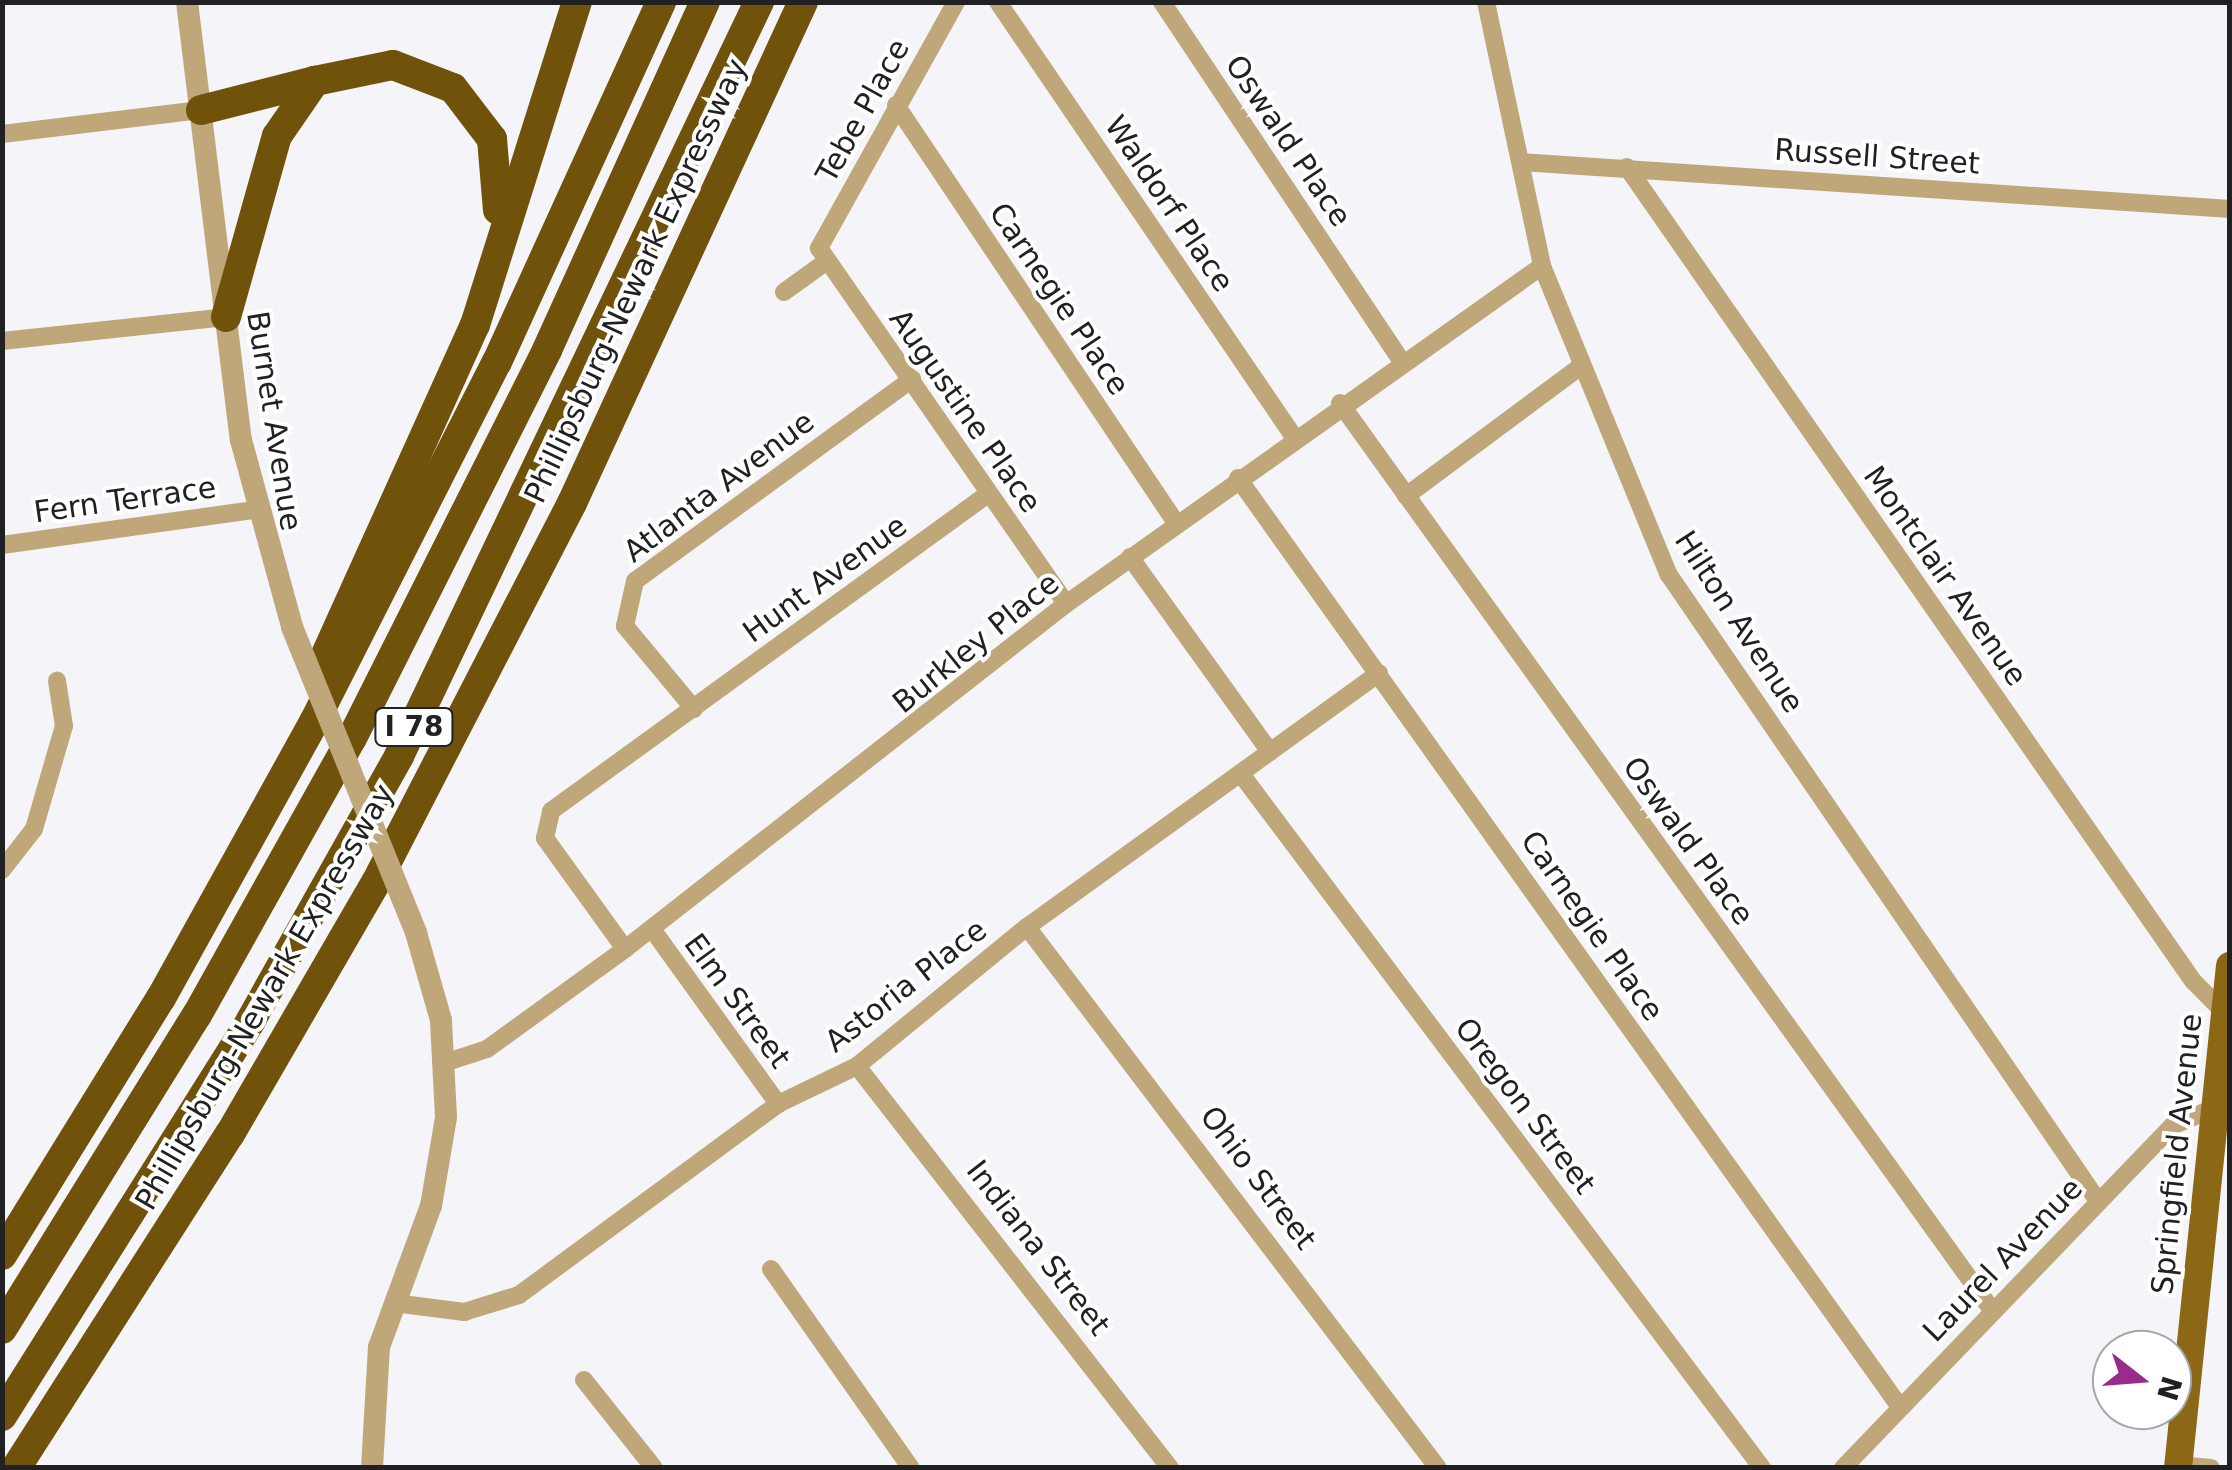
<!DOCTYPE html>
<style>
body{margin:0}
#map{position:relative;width:2232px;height:1470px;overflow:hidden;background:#f4f4f9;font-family:"DejaVu Sans",sans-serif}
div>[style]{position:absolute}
.minor>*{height:18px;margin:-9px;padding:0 9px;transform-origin:9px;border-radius:9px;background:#c0a779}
.tertiary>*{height:22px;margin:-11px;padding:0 11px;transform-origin:11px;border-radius:11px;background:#c0a779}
.primary>*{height:28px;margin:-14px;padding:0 14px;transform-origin:14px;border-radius:14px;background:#8b6716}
.motorway>*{height:30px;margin:-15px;padding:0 15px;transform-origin:15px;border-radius:15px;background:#71520a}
.tertiary-bridge>*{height:22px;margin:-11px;padding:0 11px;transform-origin:11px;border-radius:11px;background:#c0a779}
span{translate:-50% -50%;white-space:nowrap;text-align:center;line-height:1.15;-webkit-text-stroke:8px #fff;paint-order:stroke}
.shield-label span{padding:2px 8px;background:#fff;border:2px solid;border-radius:8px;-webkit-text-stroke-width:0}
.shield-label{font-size:28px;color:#212123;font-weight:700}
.street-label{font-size:30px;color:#212123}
.frame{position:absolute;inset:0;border:5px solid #212123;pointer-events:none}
.north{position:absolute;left:2092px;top:1330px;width:100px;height:100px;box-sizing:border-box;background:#fff;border:2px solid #a6a6a7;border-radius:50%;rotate:107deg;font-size:28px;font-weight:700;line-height:40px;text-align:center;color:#212123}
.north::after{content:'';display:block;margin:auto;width:35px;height:45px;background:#992b8b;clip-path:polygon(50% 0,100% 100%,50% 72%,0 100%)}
</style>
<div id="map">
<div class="minor">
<i style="left:956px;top:2px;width:282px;rotate:119.1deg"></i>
<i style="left:819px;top:248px;width:433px;rotate:55.2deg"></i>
<i style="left:998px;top:2px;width:526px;rotate:55.77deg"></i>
<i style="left:1162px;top:2px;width:430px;rotate:56.3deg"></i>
<i style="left:1486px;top:2px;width:270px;rotate:78deg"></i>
<i style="left:1542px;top:266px;width:334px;rotate:67.7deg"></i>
<i style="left:1669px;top:575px;width:759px;rotate:55.58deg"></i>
<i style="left:896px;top:105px;width:503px;rotate:56.18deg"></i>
<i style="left:2px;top:134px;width:200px;rotate:-6.9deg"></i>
<i style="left:1521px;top:162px;width:711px;rotate:3.79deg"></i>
<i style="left:1627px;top:167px;width:991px;rotate:55.19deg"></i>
<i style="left:2193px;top:981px;width:45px;rotate:45deg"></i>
<i style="left:784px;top:292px;width:53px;rotate:-35.8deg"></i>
<i style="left:2px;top:341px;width:225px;rotate:-6.1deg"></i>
<i style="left:1340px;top:403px;width:1117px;rotate:54.29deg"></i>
<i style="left:1238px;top:478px;width:1141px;rotate:54.53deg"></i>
<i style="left:1406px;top:496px;width:217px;rotate:-36.6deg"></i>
<i style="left:2px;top:545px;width:255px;rotate:-7.9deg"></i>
<i style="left:1130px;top:557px;width:240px;rotate:54.3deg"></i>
<i style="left:694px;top:709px;width:108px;rotate:-129.7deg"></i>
<i style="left:625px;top:626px;width:46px;rotate:-77.5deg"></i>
<i style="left:635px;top:581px;width:343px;rotate:-36.1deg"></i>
<i style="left:1244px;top:778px;width:863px;rotate:53.1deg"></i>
<i style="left:2px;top:870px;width:52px;rotate:-52deg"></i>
<i style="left:34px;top:829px;width:107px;rotate:-73.8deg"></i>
<i style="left:64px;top:726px;width:46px;rotate:-98.8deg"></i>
<i style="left:1027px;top:927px;width:679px;rotate:52.78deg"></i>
<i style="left:652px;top:929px;width:216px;rotate:54.2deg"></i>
<i style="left:625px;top:949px;width:137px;rotate:-125.8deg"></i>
<i style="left:545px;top:838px;width:28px;rotate:-77deg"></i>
<i style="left:551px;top:811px;width:540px;rotate:-35.96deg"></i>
<i style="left:447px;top:1062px;width:42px;rotate:-18deg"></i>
<i style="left:487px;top:1049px;width:170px;rotate:-35.9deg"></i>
<i style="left:625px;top:949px;width:560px;rotate:-38.04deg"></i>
<i style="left:1066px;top:604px;width:584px;rotate:-35.38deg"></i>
<i style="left:857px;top:1066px;width:509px;rotate:52.1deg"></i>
<i style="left:771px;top:1269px;width:243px;rotate:54.9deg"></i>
<i style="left:394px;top:1303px;width:71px;rotate:7.3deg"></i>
<i style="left:464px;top:1312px;width:58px;rotate:-17.2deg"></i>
<i style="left:519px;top:1295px;width:322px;rotate:-36.4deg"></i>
<i style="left:778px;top:1104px;width:88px;rotate:-25.7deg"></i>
<i style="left:857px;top:1066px;width:220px;rotate:-39.3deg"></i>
<i style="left:1027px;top:927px;width:434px;rotate:-35.8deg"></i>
<i style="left:584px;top:1380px;width:112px;rotate:51.5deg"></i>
<i style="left:2178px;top:1465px;width:33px;rotate:5deg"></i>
<i style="left:1843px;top:1468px;width:475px;rotate:-46.1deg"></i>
<i style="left:2172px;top:1126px;width:46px;rotate:-23.2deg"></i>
</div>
<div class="tertiary">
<i style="left:187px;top:2px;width:441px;rotate:83deg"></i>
<i style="left:241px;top:440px;width:194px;rotate:74.7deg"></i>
<i style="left:372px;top:1468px;width:121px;rotate:-86.7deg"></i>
<i style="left:379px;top:1347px;width:150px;rotate:-69.8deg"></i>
<i style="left:431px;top:1206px;width:90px;rotate:-80.4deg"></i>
<i style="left:446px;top:1117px;width:97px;rotate:-93deg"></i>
<i style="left:441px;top:1020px;width:91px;rotate:-106deg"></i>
</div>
<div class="primary">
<i style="left:2178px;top:1468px;width:505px;rotate:-84.09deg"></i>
</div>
<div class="motorway">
<i style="left:201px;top:110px;width:118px;rotate:-14.3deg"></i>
<i style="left:226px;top:317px;width:188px;rotate:-74.3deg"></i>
<i style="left:277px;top:136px;width:67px;rotate:-55.4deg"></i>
<i style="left:315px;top:81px;width:80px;rotate:-11.6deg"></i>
<i style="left:393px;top:65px;width:64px;rotate:21deg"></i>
<i style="left:453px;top:88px;width:64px;rotate:52.6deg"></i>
<i style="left:492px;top:139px;width:71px;rotate:85.2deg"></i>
<i style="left:319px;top:670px;width:379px;rotate:-65.7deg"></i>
<i style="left:475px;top:325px;width:339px;rotate:-72.5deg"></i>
<i style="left:2px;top:1255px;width:302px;rotate:-58.3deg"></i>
<i style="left:161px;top:998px;width:316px;rotate:-61deg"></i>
<i style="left:314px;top:722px;width:404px;rotate:-63.1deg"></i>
<i style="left:497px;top:362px;width:396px;rotate:-65.5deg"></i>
<i style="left:2px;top:1329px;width:370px;rotate:-58.2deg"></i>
<i style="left:197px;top:1015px;width:317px;rotate:-60.8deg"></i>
<i style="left:352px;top:738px;width:434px;rotate:-63.3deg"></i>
<i style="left:547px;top:350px;width:382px;rotate:-65.6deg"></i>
<i style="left:2px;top:1416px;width:468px;rotate:-57.8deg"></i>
<i style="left:251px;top:1020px;width:303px;rotate:-60.7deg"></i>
<i style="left:399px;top:756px;width:836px;rotate:-64.48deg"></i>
<i style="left:16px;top:1468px;width:397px;rotate:-57.4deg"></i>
<i style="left:230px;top:1134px;width:302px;rotate:-59.9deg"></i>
<i style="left:381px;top:873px;width:416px;rotate:-62.7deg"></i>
<i style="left:572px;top:503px;width:552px;rotate:-65.25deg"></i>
</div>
<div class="tertiary-bridge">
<i style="left:292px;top:627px;width:330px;rotate:67.9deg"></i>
</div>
<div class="shield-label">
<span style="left:414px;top:727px">I 78</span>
</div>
<div class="street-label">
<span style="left:863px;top:111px;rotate:-61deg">Tebe Place</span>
<span style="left:1288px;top:141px;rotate:56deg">Oswald Place</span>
<span style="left:1877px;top:157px;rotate:4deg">Russell Street</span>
<span style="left:1169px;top:204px;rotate:56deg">Waldorf Place</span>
<span style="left:636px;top:281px;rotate:-65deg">Phillipsburg-Newark Expressway</span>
<span style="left:1059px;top:299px;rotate:56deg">Carnegie Place</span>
<span style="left:965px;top:411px;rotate:55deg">Augustine Place</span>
<span style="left:274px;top:421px;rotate:81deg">Burnet Avenue</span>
<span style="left:719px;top:487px;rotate:-37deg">Atlanta Avenue</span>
<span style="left:125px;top:500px;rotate:-8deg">Fern Terrace</span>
<span style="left:1945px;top:576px;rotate:55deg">Montclair Avenue</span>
<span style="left:825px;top:579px;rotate:-36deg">Hunt Avenue</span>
<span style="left:1739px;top:622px;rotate:57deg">Hilton Avenue</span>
<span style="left:976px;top:643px;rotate:-39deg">Burkley Place</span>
<span style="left:1688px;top:841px;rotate:54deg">Oswald Place</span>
<span style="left:1592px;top:926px;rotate:55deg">Carnegie Place</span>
<span style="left:906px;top:986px;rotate:-38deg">Astoria Place</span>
<span style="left:265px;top:997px;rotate:-60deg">Phillipsburg-Newark Expressway</span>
<span style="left:737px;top:1001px;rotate:54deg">Elm Street</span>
<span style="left:1525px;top:1106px;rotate:53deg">Oregon Street</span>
<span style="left:2177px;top:1154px;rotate:-84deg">Springfield Avenue</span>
<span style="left:1258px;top:1178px;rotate:53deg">Ohio Street</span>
<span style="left:1038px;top:1248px;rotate:52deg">Indiana Street</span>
<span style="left:2003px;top:1260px;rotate:-46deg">Laurel Avenue</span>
</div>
<div class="frame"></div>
<div class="north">N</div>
</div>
